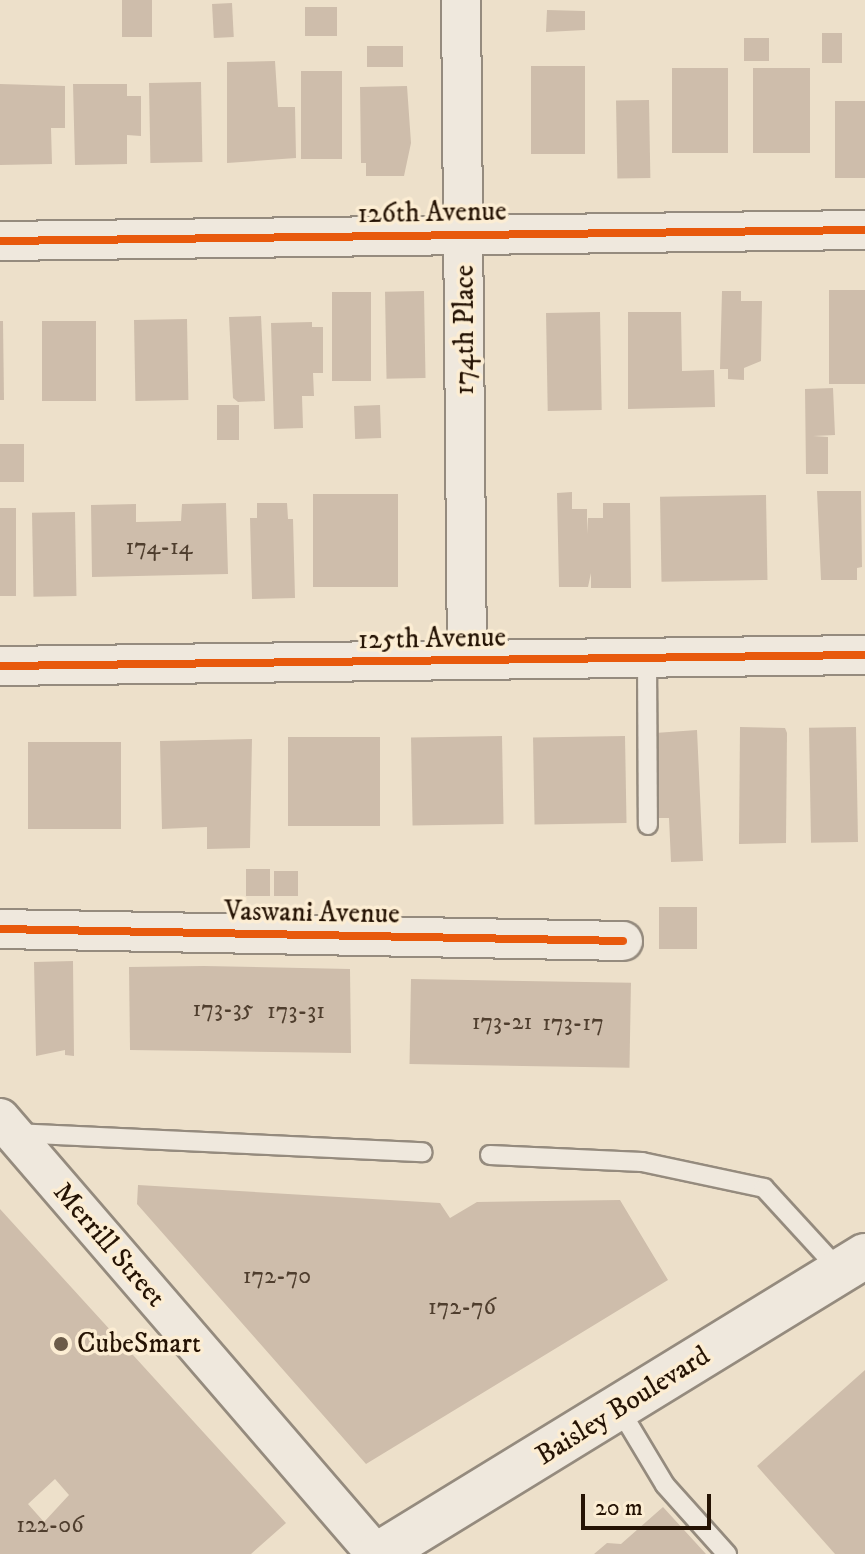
<!DOCTYPE html>
<style>
body{margin:0}
#map{position:relative;width:865px;height:1554px;overflow:hidden;background:#ede0ca;font-family:"IM FELL DW Pica",serif}
div>[style]{position:absolute}
.building>*{inset:0;background:#cebdab;transform-origin:0 0}
.roads{filter:drop-shadow(2px 0 #958b7e) drop-shadow(-2px 0 #958b7e) drop-shadow(0 2px #958b7e) drop-shadow(0 -2px #958b7e)}
.service>*{height:18px;margin:-9px;padding:0 9px;transform-origin:9px;border-radius:9px;background:#efe8dd}
.minor>*{height:38px;margin:-19px;padding:0 19px;transform-origin:19px;border-radius:19px;background:#efe8dd}
.secondary>*{height:44px;margin:-22px;padding:0 22px;transform-origin:22px;border-radius:22px;background:#efe8dd}
.cycleway>*{height:8px;margin:-4px;padding:0 4px;transform-origin:4px;border-radius:4px;background:#e8590c}
.dots>*{width:22px;height:22px;translate:-50% -50%;box-sizing:border-box;border:4px solid #fcedd3;border-radius:50%}
span{translate:-50% -50%;white-space:nowrap;text-align:center;line-height:1.15;-webkit-text-stroke:7px #fcedd3;paint-order:stroke}
.number-label{font-size:24px;color:#4f3e2e}
.number-label span{-webkit-text-stroke-width:0}
.street-label{font-size:28px;color:#251304}
.poi-label{font-size:28px;color:#251304}
.left{translate:0 -50%;text-align:left}
.scale{position:absolute;left:581px;top:1494px;width:130px;height:36px;box-sizing:border-box;border:4px solid #251304;border-top:0;padding-left:10px;font-size:24px;line-height:28px;white-space:nowrap;color:#251304;-webkit-text-stroke:6px #fcedd3;paint-order:stroke}
</style>
<div id="map">
<div class="building">
<i style="left:122px;top:0;width:30px;height:37px"></i>
<i style="left:232px;top:3px;width:34px;height:20px;rotate:87deg"></i>
<i style="left:337px;top:7px;width:29px;height:32px;rotate:90deg"></i>
<i style="clip-path:polygon(547px 10px,585px 11px,585px 30px,546px 32px)"></i>
<i style="left:822px;top:33px;width:20px;height:30px"></i>
<i style="left:769px;top:38px;width:23px;height:25px;rotate:90deg"></i>
<i style="left:367px;top:46px;width:36px;height:21px"></i>
<i style="clip-path:polygon(275px 61px,278px 107px,295px 107px,296px 158px,227px 163px,227px 62px)"></i>
<i style="left:531px;top:66px;width:54px;height:88px"></i>
<i style="left:672px;top:68px;width:56px;height:85px"></i>
<i style="left:753px;top:68px;width:57px;height:85px"></i>
<i style="left:301px;top:71px;width:41px;height:88px"></i>
<i style="left:201px;top:82px;width:80px;height:52px;rotate:89deg"></i>
<i style="clip-path:polygon(0 84px,65px 86px,65px 128px,51px 128px,52px 164px,0 165px)"></i>
<i style="clip-path:polygon(73px 84px,127px 84px,127px 96px,141px 96px,141px 136px,127px 135px,127px 164px,75px 165px)"></i>
<i style="clip-path:polygon(407px 86px,411px 143px,404px 176px,366px 176px,366px 163px,361px 163px,360px 87px)"></i>
<i style="left:649px;top:100px;width:78px;height:33px;rotate:89deg"></i>
<i style="left:865px;top:101px;width:77px;height:30px;rotate:90deg"></i>
<i style="left:829px;top:290px;width:36px;height:94px"></i>
<i style="left:424px;top:291px;width:87px;height:39px;rotate:89deg"></i>
<i style="clip-path:polygon(722px 291px,741px 291px,741px 301px,762px 301px,761px 361px,744px 368px,744px 380px,728px 379px,728px 369px,720px 369px)"></i>
<i style="left:332px;top:292px;width:39px;height:89px"></i>
<i style="left:600px;top:312px;width:98px;height:54px;rotate:89deg"></i>
<i style="clip-path:polygon(628px 312px,681px 312px,682px 371px,714px 370px,715px 407px,628px 409px)"></i>
<i style="clip-path:polygon(261px 316px,265px 401px,238px 402px,233px 398px,229px 317px)"></i>
<i style="left:187px;top:319px;width:81px;height:53px;rotate:89deg"></i>
<i style="clip-path:polygon(0 321px,3px 321px,4px 400px,0 400px)"></i>
<i style="left:96px;top:321px;width:80px;height:54px;rotate:90deg"></i>
<i style="clip-path:polygon(312px 322px,312px 327px,323px 327px,323px 373px,313px 373px,314px 396px,302px 396px,303px 428px,274px 429px,271px 323px)"></i>
<i style="clip-path:polygon(833px 388px,835px 435px,813px 436px,828px 437px,828px 474px,806px 474px,805px 389px)"></i>
<i style="left:217px;top:405px;width:22px;height:35px"></i>
<i style="left:380px;top:405px;width:33px;height:26px;rotate:88deg"></i>
<i style="left:0;top:444px;width:24px;height:38px"></i>
<i style="clip-path:polygon(817px 491px,861px 491px,862px 567px,857px 568px,857px 580px,821px 580px)"></i>
<i style="clip-path:polygon(572px 492px,572px 509px,587px 509px,587px 534px,588px 518px,603px 518px,603px 503px,630px 503px,631px 588px,591px 588px,591px 573px,588px 587px,559px 587px,557px 493px)"></i>
<i style="left:313px;top:494px;width:85px;height:93px"></i>
<i style="left:766px;top:495px;width:85px;height:106px;rotate:89deg"></i>
<i style="clip-path:polygon(226px 503px,228px 574px,92px 577px,91px 505px,136px 504px,136px 522px,181px 521px,182px 504px)"></i>
<i style="clip-path:polygon(257px 503px,287px 503px,288px 519px,293px 519px,295px 598px,252px 599px,250px 518px,257px 518px)"></i>
<i style="left:0;top:508px;width:16px;height:88px"></i>
<i style="left:75px;top:512px;width:84px;height:43px;rotate:89deg"></i>
<i style="clip-path:polygon(740px 727px,785px 728px,787px 733px,786px 843px,739px 844px)"></i>
<i style="left:856px;top:727px;width:115px;height:47px;rotate:89deg"></i>
<i style="clip-path:polygon(697px 730px,703px 861px,671px 862px,669px 818px,659px 818px,655px 733px)"></i>
<i style="left:502px;top:736px;width:88px;height:91px;rotate:89deg"></i>
<i style="left:625px;top:736px;width:87px;height:92px;rotate:89deg"></i>
<i style="left:288px;top:737px;width:92px;height:89px"></i>
<i style="clip-path:polygon(252px 739px,250px 848px,207px 849px,207px 827px,162px 829px,160px 741px)"></i>
<i style="left:28px;top:742px;width:93px;height:87px"></i>
<i style="left:246px;top:869px;width:24px;height:27px"></i>
<i style="left:274px;top:871px;width:24px;height:25px"></i>
<i style="left:659px;top:907px;width:38px;height:42px"></i>
<i style="clip-path:polygon(73px 961px,74px 1056px,65px 1055px,65px 1050px,36px 1056px,34px 962px)"></i>
<i style="clip-path:polygon(204px 966px,350px 969px,351px 1053px,130px 1050px,129px 967px)"></i>
<i style="left:411px;top:979px;width:220px;height:85px;rotate:1deg"></i>
<i style="clip-path:polygon(138px 1185px,440px 1203px,450px 1218px,477px 1202px,620px 1200px,668px 1280px,366px 1464px,137px 1204px)"></i>
<i style="clip-path:polygon(evenodd,0 1209px,286px 1523px,251px 1554px,0 1554px,0 1209px,55px 1479px,69px 1495px,44px 1522px,28px 1504px,55px 1479px)"></i>
<i style="clip-path:polygon(865px 1370px,865px 1554px,835px 1554px,757px 1466px)"></i>
<i style="clip-path:polygon(663px 1507px,706px 1554px,594px 1554px,607px 1543px,621px 1544px)"></i>
</div>
<div class="roads">
<div class="service">
<i style="left:647px;top:658px;width:167px;rotate:89.7deg"></i>
<i style="left:14px;top:1133px;width:409px;rotate:2.7deg"></i>
<i style="left:490px;top:1155px;width:152px;rotate:2.6deg"></i>
<i style="left:642px;top:1162px;width:125px;rotate:12deg"></i>
<i style="left:764px;top:1188px;width:113px;rotate:47.5deg"></i>
<i style="left:620px;top:1410px;width:87px;rotate:59deg"></i>
<i style="left:665px;top:1485px;width:93px;rotate:48.1deg"></i>
</div>
<div class="minor">
<i style="left:461px;top:0;width:660px;rotate:89.48deg"></i>
<i style="left:0;top:241px;width:865px;rotate:-0.73deg"></i>
<i style="left:0;top:666px;width:865px;rotate:-0.73deg"></i>
<i style="left:0;top:929px;width:623px;rotate:1.1deg"></i>
<i style="left:0;top:1118px;width:576px;rotate:49.23deg"></i>
</div>
<div class="secondary">
<i style="left:379px;top:1554px;width:570px;rotate:-31.52deg"></i>
</div>
</div>
<div class="cycleway">
<i style="left:0;top:241px;width:865px;rotate:-0.73deg"></i>
<i style="left:0;top:666px;width:865px;rotate:-0.73deg"></i>
<i style="left:0;top:929px;width:623px;rotate:1.1deg"></i>
</div>
<div class="dots">
<i style="left:61px;top:1344px;background:#6b5b49"></i>
</div>
<div class="number-label">
<span style="left:159px;top:548px">174-14</span>
<span style="left:223px;top:1010px">173-35</span>
<span style="left:296px;top:1012px">173-31</span>
<span style="left:502px;top:1023px">173-21</span>
<span style="left:573px;top:1024px">173-17</span>
<span style="left:277px;top:1277px">172-70</span>
<span style="left:462px;top:1308px">172-76</span>
<span style="left:50px;top:1526px">122-06</span>
</div>
<div class="street-label">
<span style="left:432px;top:213px;rotate:-1deg">126th Avenue</span>
<span style="left:465px;top:330px;rotate:-90deg">174th Place</span>
<span style="left:432px;top:639px;rotate:-1deg">125th Avenue</span>
<span style="left:312px;top:913px;rotate:1deg">Vaswani Avenue</span>
<span style="left:109px;top:1245px;rotate:49deg">Merrill Street</span>
<span style="left:623px;top:1406px;rotate:-32deg">Baisley Boulevard</span>
</div>
<div class="poi-label">
<span class="left" style="left:77px;top:1344px">CubeSmart</span>
</div>
<div class="scale">20 m</div>
</div>
